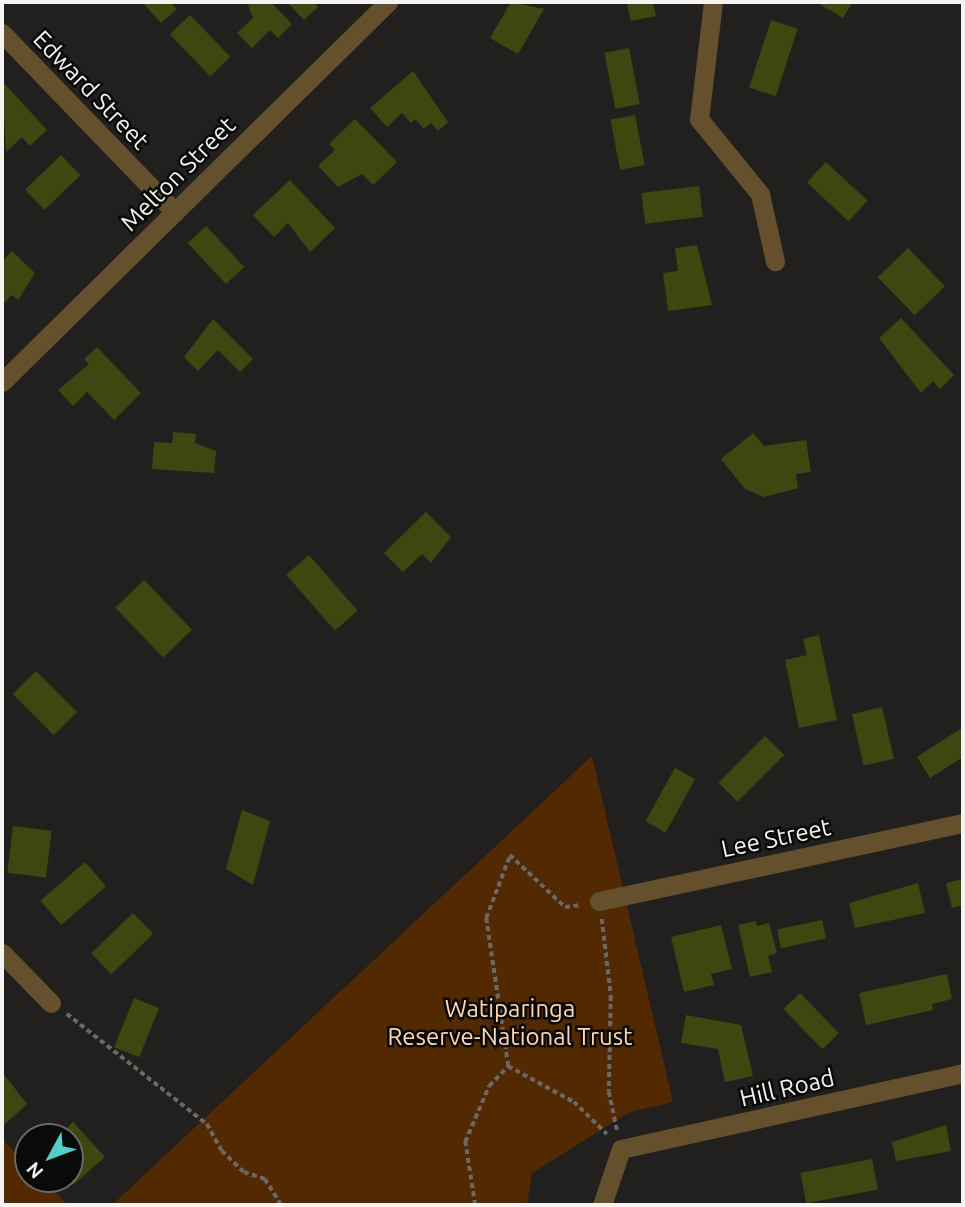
<!DOCTYPE html>
<style>
body{margin:0}
#map{position:relative;width:965px;height:1207px;overflow:hidden;background:#21201e;font-family:Ubuntu,sans-serif}
div>[style]{position:absolute}
.green>*{inset:0;background:#522900}
.building>*{inset:0;background:#3f4610;transform-origin:0 0}
.path>*{height:3.5px;margin-top:-1.75px;transform-origin:0;background:repeating-linear-gradient(90deg,#6a6967 0 5px,transparent 0 8.5px)}
.street>*{height:19px;margin:-9.5px;padding:0 9.5px;transform-origin:9.5px;border-radius:9.5px;background:#64502d}
span{translate:-50% -50%;white-space:nowrap;text-align:center;line-height:1.15;-webkit-text-stroke:5px #0a0a09;paint-order:stroke}
.street-label{font-size:24px;color:#f5f4f3}
.park-label{font-size:24px;color:#fed6b5}
.frame{position:absolute;inset:0;border:4px solid #f5f4f3;pointer-events:none}
.north{position:absolute;left:14px;top:1123px;width:70px;height:70px;box-sizing:border-box;background:#0a0a09;border:2px solid #686867;border-radius:50%;rotate:229deg;font-size:19px;font-weight:700;line-height:28px;text-align:center;color:#f5f4f3}
.north::after{content:'';display:block;margin:auto;width:24px;height:32px;background:#53cdc9;clip-path:polygon(50% 0,100% 100%,50% 72%,0 100%)}
</style>
<div id="map">
<div class="green">
<i style="clip-path:polygon(592px 756px,673px 1102px,630px 1112px,532px 1173px,527px 1205px,112px 1205px)"></i>
<i style="clip-path:polygon(2px 1139px,28px 1165px,28px 1179px,42px 1179px,68px 1205px,2px 1205px)"></i>
</div>
<div class="building">
<i style="clip-path:polygon(142px 2px,170px 2px,177px 9px,161px 23px)"></i>
<i style="clip-path:polygon(247px 2px,271px 2px,292px 24px,278px 38px,270px 30px,252px 48px,237px 33px,253px 18px)"></i>
<i style="clip-path:polygon(287px 2px,314px 2px,318px 7px,304px 20px)"></i>
<i style="clip-path:polygon(511px 2px,544px 9px,518px 54px,490px 38px)"></i>
<i style="clip-path:polygon(615px 2px,653px 2px,656px 16px,631px 21px,627px 4px)"></i>
<i style="clip-path:polygon(816px 2px,853px 2px,843px 18px)"></i>
<i style="left:190px;top:15px;width:58px;height:28px;rotate:46deg"></i>
<i style="left:771px;top:20px;width:28px;height:71px;rotate:18deg"></i>
<i style="left:629px;top:48px;width:57px;height:25px;rotate:79deg"></i>
<i style="clip-path:polygon(413px 71px,448px 122px,438px 131px,431px 123px,424px 129px,415px 119px,411px 123px,402px 113px,387px 127px,370px 108px)"></i>
<i style="clip-path:polygon(2px 81px,47px 130px,30px 146px,22px 137px,6px 152px)"></i>
<i style="left:635px;top:115px;width:51px;height:25px;rotate:79deg"></i>
<i style="clip-path:polygon(355px 119px,397px 162px,373px 185px,362px 174px,338px 187px,318px 166px,335px 150px,329px 144px)"></i>
<i style="left:61px;top:155px;width:28px;height:50px;rotate:46deg"></i>
<i style="left:826px;top:162px;width:57px;height:28px;rotate:43deg"></i>
<i style="clip-path:polygon(290px 180px,335px 228px,310px 252px,288px 223px,274px 237px,253px 215px)"></i>
<i style="left:699px;top:186px;width:31px;height:58px;rotate:83deg"></i>
<i style="left:206px;top:226px;width:56px;height:25px;rotate:47deg"></i>
<i style="clip-path:polygon(697px 245px,712px 305px,668px 311px,663px 273px,678px 271px,675px 248px)"></i>
<i style="left:908px;top:248px;width:53px;height:42px;rotate:46deg"></i>
<i style="clip-path:polygon(12px 251px,35px 273px,18px 300px,12px 295px,4px 303px,2px 262px)"></i>
<i style="clip-path:polygon(901px 318px,954px 375px,940px 389px,933px 381px,921px 393px,879px 338px)"></i>
<i style="clip-path:polygon(213px 319px,253px 359px,240px 372px,218px 350px,198px 371px,184px 357px)"></i>
<i style="clip-path:polygon(97px 347px,141px 393px,114px 420px,87px 392px,73px 406px,58px 390px,89px 364px,84px 359px)"></i>
<i style="clip-path:polygon(173px 432px,196px 434px,195px 443px,216px 451px,214px 473px,152px 469px,154px 442px,172px 443px)"></i>
<i style="clip-path:polygon(753px 433px,764px 446px,806px 440px,811px 472px,796px 474px,798px 488px,764px 497px,745px 489px,721px 459px)"></i>
<i style="clip-path:polygon(426px 512px,451px 537px,431px 563px,422px 554px,403px 572px,384px 553px)"></i>
<i style="left:309px;top:555px;width:74px;height:30px;rotate:49deg"></i>
<i style="left:144px;top:580px;width:69px;height:40px;rotate:46deg"></i>
<i style="clip-path:polygon(819px 635px,837px 720px,799px 728px,785px 660px,807px 655px,803px 639px)"></i>
<i style="left:36px;top:671px;width:58px;height:33px;rotate:45deg"></i>
<i style="left:882px;top:707px;width:53px;height:31px;rotate:77deg"></i>
<i style="clip-path:polygon(963px 727px,963px 757px,930px 778px,917px 757px)"></i>
<i style="left:765px;top:736px;width:27px;height:66px;rotate:45deg"></i>
<i style="left:675px;top:768px;width:23px;height:61px;rotate:29deg"></i>
<i style="clip-path:polygon(242px 810px,270px 821px,253px 885px,226px 869px)"></i>
<i style="left:13px;top:826px;width:39px;height:47px;rotate:7deg"></i>
<i style="left:85px;top:862px;width:32px;height:59px;rotate:49deg"></i>
<i style="clip-path:polygon(963px 879px,963px 905px,952px 908px,946px 883px)"></i>
<i style="clip-path:polygon(918px 883px,925px 913px,855px 928px,849px 903px)"></i>
<i style="left:133px;top:913px;width:29px;height:58px;rotate:46deg"></i>
<i style="left:822px;top:920px;width:19px;height:46px;rotate:78deg"></i>
<i style="clip-path:polygon(756px 921px,757px 926px,769px 923px,777px 953px,768px 956px,772px 972px,750px 977px,738px 925px)"></i>
<i style="clip-path:polygon(721px 925px,732px 969px,711px 974px,714px 985px,684px 992px,671px 937px)"></i>
<i style="clip-path:polygon(947px 974px,952px 999px,932px 1004px,933px 1010px,866px 1025px,859px 993px)"></i>
<i style="left:800px;top:993px;width:56px;height:23px;rotate:46deg"></i>
<i style="left:134px;top:998px;width:27px;height:53px;rotate:22deg"></i>
<i style="clip-path:polygon(686px 1015px,741px 1025px,753px 1076px,725px 1082px,718px 1049px,681px 1043px)"></i>
<i style="clip-path:polygon(2px 1072px,27px 1104px,4px 1125px,2px 1122px)"></i>
<i style="clip-path:polygon(73px 1122px,105px 1157px,73px 1185px,68px 1179px,70px 1137px,58px 1137px)"></i>
<i style="clip-path:polygon(946px 1125px,951px 1151px,896px 1161px,892px 1142px)"></i>
<i style="left:872px;top:1159px;width:31px;height:73px;rotate:79deg"></i>
</div>
<div class="path">
<i style="left:602px;top:919px;width:78px;rotate:83.3deg"></i>
<i style="left:611px;top:996px;width:96px;rotate:91.2deg"></i>
<i style="left:609px;top:1092px;width:39px;rotate:78deg"></i>
<i style="left:67px;top:1014px;width:178px;rotate:38.2deg"></i>
<i style="left:207px;top:1124px;width:31px;rotate:61deg"></i>
<i style="left:222px;top:1151px;width:30px;rotate:44deg"></i>
<i style="left:244px;top:1172px;width:22px;rotate:18deg"></i>
<i style="left:265px;top:1179px;width:31px;rotate:58deg"></i>
<i style="left:508px;top:1066px;width:150px;rotate:-98.5deg"></i>
<i style="left:486px;top:918px;width:67px;rotate:-69.1deg"></i>
<i style="left:510px;top:855px;width:76px;rotate:43.4deg"></i>
<i style="left:565px;top:907px;width:16px;rotate:-7deg"></i>
<i style="left:475px;top:1205px;width:64px;rotate:-99deg"></i>
<i style="left:465px;top:1142px;width:61px;rotate:-66.8deg"></i>
<i style="left:489px;top:1086px;width:28px;rotate:-46deg"></i>
<i style="left:508px;top:1066px;width:75px;rotate:28.6deg"></i>
<i style="left:574px;top:1102px;width:46px;rotate:44.1deg"></i>
</div>
<div class="street">
<i style="left:713px;top:2px;width:118px;rotate:96.8deg"></i>
<i style="left:699px;top:119px;width:97px;rotate:50.9deg"></i>
<i style="left:760px;top:194px;width:69px;rotate:77.4deg"></i>
<i style="left:2px;top:33px;width:249px;rotate:46deg"></i>
<i style="left:2px;top:382px;width:542px;rotate:-44.55deg"></i>
<i style="left:599px;top:901px;width:372px;rotate:-12.1deg"></i>
<i style="left:2px;top:953px;width:70px;rotate:45.6deg"></i>
<i style="left:602px;top:1205px;width:59px;rotate:-71.3deg"></i>
<i style="left:621px;top:1149px;width:350px;rotate:-12.5deg"></i>
</div>
<div class="street-label">
<span style="left:91px;top:90px;rotate:46deg">Edward Street</span>
<span style="left:178px;top:174px;rotate:-45deg">Melton Street</span>
<span style="left:776px;top:838px;rotate:-12deg">Lee Street</span>
<span style="left:787px;top:1088px;rotate:-13deg">Hill Road</span>
</div>
<div class="park-label">
<span style="left:510px;top:1023px">Watiparinga<br>Reserve-National Trust</span>
</div>
<div class="frame"></div>
<div class="north">N</div>
</div>
